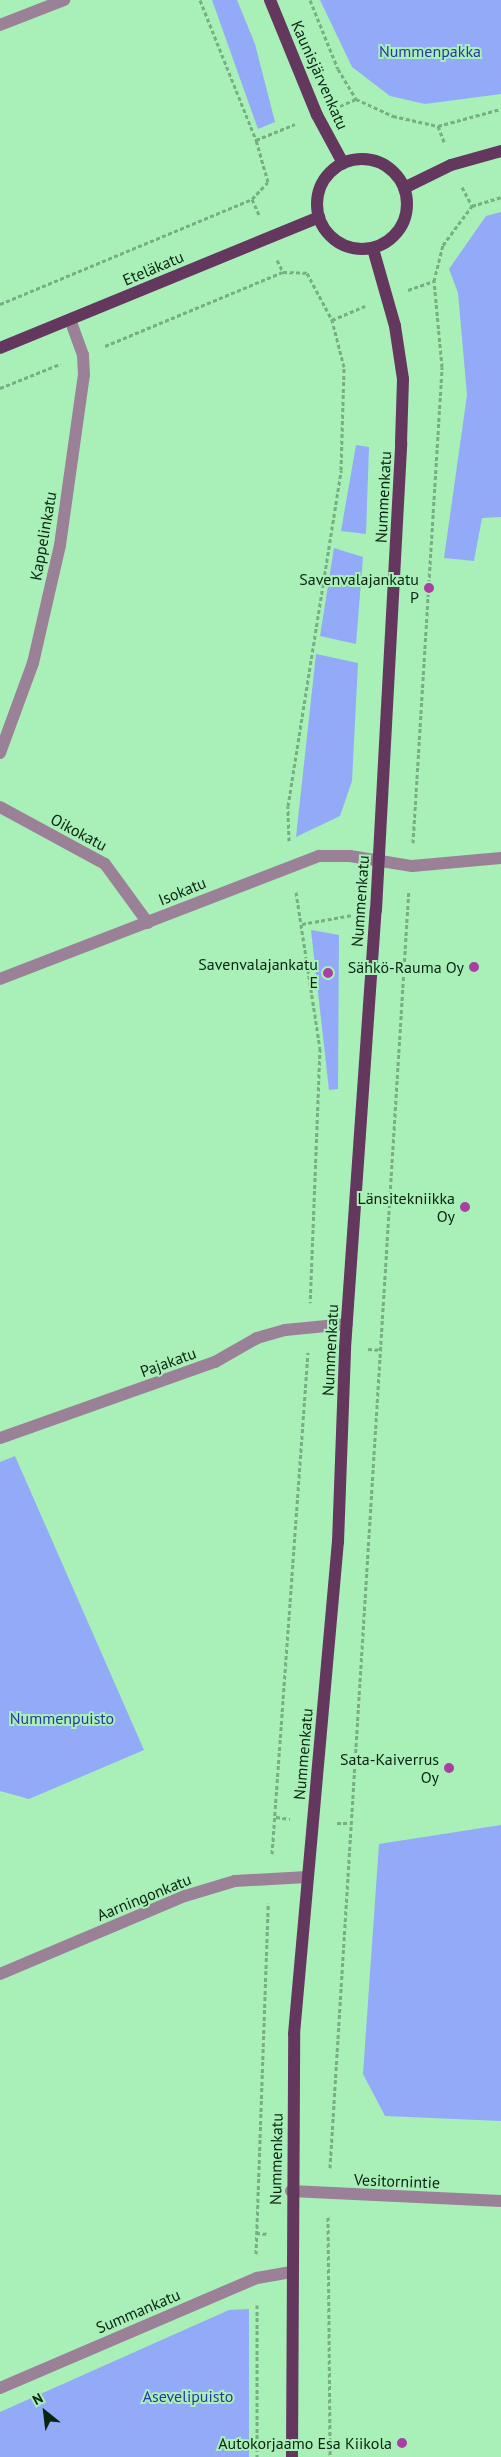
<!DOCTYPE html>
<meta charset="utf-8">
<style>
body{margin:0}
#map{position:relative;width:501px;height:2457px;overflow:hidden;background:#a9efb8;font-family:"PT Sans",sans-serif}
div>[style]{position:absolute}
.green>*{inset:0;background:#93aaf9}
.path>*{height:3px;margin-top:-1.5px;transform-origin:0;background:repeating-linear-gradient(90deg,#76af83 0 4px,transparent 0 6.5px)}
.minor>*{height:12px;margin:-6px;padding:0 6px;transform-origin:6px;border-radius:6px;background:#9b8198}
.major>*{height:12px;margin:-6px;padding:0 6px;transform-origin:6px;border-radius:6px;background:#64375f}
.major>.ring{margin:-6px;padding:0;box-sizing:content-box;background:none;border:12px solid #64375f;border-radius:50%}
.dots>*{width:14px;height:14px;translate:-50% -50%;box-sizing:border-box;border:2px solid #a9efb8;border-radius:50%}
span{translate:-50% -50%;white-space:nowrap;text-align:center;line-height:1.15;-webkit-text-stroke:4px #a9efb8;paint-order:stroke}
.park-label{font-size:16px;color:#2936a6}
.street-label{font-size:16px;color:#082511}
.poi-label{font-size:16px;color:#082511}
.right{translate:-100% -50%;text-align:right}
.north{position:absolute;left:20px;top:2387px;width:50px;height:50px;-webkit-text-stroke:4px #a9efb8;paint-order:stroke;rotate:331deg;font-size:14px;font-weight:700;line-height:20px;text-align:center;color:#082511}
.north::after{content:'';display:block;margin:auto;width:18px;height:22px;background:#082511;clip-path:polygon(50% 0,100% 100%,50% 72%,0 100%)}
</style>
<div id="map">
<div class="green">
<i style="clip-path:polygon(212px 0,237px 0,255px 44px,275px 122px,258px 129px)"></i>
<i style="clip-path:polygon(320px 0,501px 0,501px 94px,425px 104px,390px 96px,352px 67px)"></i>
<i style="clip-path:polygon(501px 212px,501px 517px,482px 518px,474px 561px,444px 558px,467px 395px,458px 293px,449px 269px,486px 216px)"></i>
<i style="clip-path:polygon(356px 445px,369px 447px,366px 534px,341px 531px)"></i>
<i style="clip-path:polygon(334px 548px,363px 557px,356px 644px,320px 636px)"></i>
<i style="clip-path:polygon(316px 654px,358px 663px,352px 781px,340px 816px,296px 837px)"></i>
<i style="clip-path:polygon(311px 930px,339px 935px,338px 1089px,329px 1090px)"></i>
<i style="clip-path:polygon(15px 1456px,144px 1750px,29px 1799px,0 1791px,0 1462px)"></i>
<i style="clip-path:polygon(501px 1825px,501px 2121px,385px 2116px,363px 2074px,379px 1844px)"></i>
<i style="clip-path:polygon(249px 2309px,249px 2457px,0 2457px,0 2412px,229px 2310px)"></i>
</div>
<div class="path">
<i style="left:200px;top:0;width:151px;rotate:68.2deg"></i>
<i style="left:310px;top:0;width:74px;rotate:67.9deg"></i>
<i style="left:338px;top:69px;width:35px;rotate:59deg"></i>
<i style="left:356px;top:99px;width:41px;rotate:24.7deg"></i>
<i style="left:393px;top:116px;width:46px;rotate:12.5deg"></i>
<i style="left:438px;top:126px;width:65px;rotate:-15.1deg"></i>
<i style="left:340px;top:106px;width:17px;rotate:-24deg"></i>
<i style="left:438px;top:126px;width:17px;rotate:69deg"></i>
<i style="left:462px;top:187px;width:21px;rotate:62deg"></i>
<i style="left:252px;top:199px;width:17px;rotate:66deg"></i>
<i style="left:277px;top:260px;width:13px;rotate:63deg"></i>
<i style="left:408px;top:290px;width:28px;rotate:-19deg"></i>
<i style="left:0;top:304px;width:273px;rotate:-22.6deg"></i>
<i style="left:252px;top:199px;width:23px;rotate:-47deg"></i>
<i style="left:268px;top:182px;width:44px;rotate:-105.9deg"></i>
<i style="left:256px;top:140px;width:42px;rotate:-22.3deg"></i>
<i style="left:105px;top:346px;width:193px;rotate:-22.6deg"></i>
<i style="left:283px;top:272px;width:24px;rotate:2deg"></i>
<i style="left:307px;top:273px;width:53px;rotate:62deg"></i>
<i style="left:332px;top:320px;width:36px;rotate:-23deg"></i>
<i style="left:0;top:388px;width:65px;rotate:-21.8deg"></i>
<i style="left:289px;top:841px;width:35px;rotate:-92deg"></i>
<i style="left:288px;top:806px;width:340px;rotate:-81deg"></i>
<i style="left:341px;top:470px;width:103px;rotate:-88.3deg"></i>
<i style="left:344px;top:367px;width:49px;rotate:-104.3deg"></i>
<i style="left:413px;top:843px;width:477px;rotate:-86.5deg"></i>
<i style="left:442px;top:367px;width:86px;rotate:-95.3deg"></i>
<i style="left:434px;top:281px;width:37px;rotate:-76deg"></i>
<i style="left:443px;top:245px;width:49px;rotate:-53.4deg"></i>
<i style="left:472px;top:206px;width:30px;rotate:-17deg"></i>
<i style="left:296px;top:892px;width:158px;rotate:81.3deg"></i>
<i style="left:320px;top:1048px;width:255px;rotate:92.2deg"></i>
<i style="left:302px;top:924px;width:51px;rotate:-10.2deg"></i>
<i style="left:368px;top:1349px;width:14px;rotate:4deg"></i>
<i style="left:276px;top:1817px;width:14px;rotate:8deg"></i>
<i style="left:337px;top:1823px;width:13px"></i>
<i style="left:272px;top:1854px;width:503px;rotate:-85.9deg"></i>
<i style="left:330px;top:2168px;width:1281px;rotate:-86.47deg"></i>
<i style="left:328px;top:2217px;width:240px;rotate:89.5deg"></i>
<i style="left:256px;top:2233px;width:12px;rotate:5deg"></i>
<i style="left:256px;top:2254px;width:351px;rotate:-88deg"></i>
<i style="left:257px;top:2305px;width:152px;rotate:90deg"></i>
</div>
<div class="minor">
<i style="left:0;top:25px;width:69px;rotate:-21.3deg"></i>
<i style="left:0;top:753px;width:96px;rotate:-69.9deg"></i>
<i style="left:33px;top:663px;width:121px;rotate:-77.1deg"></i>
<i style="left:60px;top:545px;width:172px;rotate:-82deg"></i>
<i style="left:84px;top:375px;width:20px;rotate:-93deg"></i>
<i style="left:83px;top:355px;width:37px;rotate:-110deg"></i>
<i style="left:0;top:807px;width:119px;rotate:28.5deg"></i>
<i style="left:105px;top:864px;width:73px;rotate:53.9deg"></i>
<i style="left:0;top:979px;width:342px;rotate:-21.1deg"></i>
<i style="left:319px;top:856px;width:31px"></i>
<i style="left:350px;top:856px;width:63px;rotate:9.2deg"></i>
<i style="left:412px;top:866px;width:89px;rotate:-5.1deg"></i>
<i style="left:0;top:1438px;width:228px;rotate:-19.5deg"></i>
<i style="left:215px;top:1362px;width:48px;rotate:-29.7deg"></i>
<i style="left:257px;top:1338px;width:29px;rotate:-16deg"></i>
<i style="left:285px;top:1330px;width:62px;rotate:-5.5deg"></i>
<i style="left:0;top:1974px;width:201px;rotate:-22.9deg"></i>
<i style="left:185px;top:1896px;width:52px;rotate:-16.7deg"></i>
<i style="left:235px;top:1881px;width:72px;rotate:-3.2deg"></i>
<i style="left:291px;top:2191px;width:210px;rotate:2.7deg"></i>
<i style="left:0;top:2388px;width:280px;rotate:-23.2deg"></i>
<i style="left:257px;top:2278px;width:36px;rotate:-10deg"></i>
</div>
<div class="major">
<i style="left:270px;top:0;width:124px;rotate:67.8deg"></i>
<i style="left:317px;top:115px;width:55px;rotate:61.6deg"></i>
<i class="ring" style="left:317px;top:159px;width:78px;height:78px"></i>
<i style="left:404px;top:188px;width:52px;rotate:-26.1deg"></i>
<i style="left:451px;top:165px;width:52px;rotate:-15.6deg"></i>
<i style="left:0;top:348px;width:345px;rotate:-22.3deg"></i>
<i style="left:292px;top:2457px;width:423px;rotate:-89.7deg"></i>
<i style="left:294px;top:2034px;width:494px;rotate:-84.9deg"></i>
<i style="left:338px;top:1542px;width:194px;rotate:-87.9deg"></i>
<i style="left:345px;top:1348px;width:439px;rotate:-86deg"></i>
<i style="left:376px;top:910px;width:468px;rotate:-86.9deg"></i>
<i style="left:401px;top:443px;width:64px;rotate:-88.2deg"></i>
<i style="left:403px;top:379px;width:54px;rotate:-98.6deg"></i>
<i style="left:395px;top:326px;width:80px;rotate:-105.9deg"></i>
</div>
<div class="dots">
<i style="left:429px;top:588px;background:#a83fa1"></i>
<i style="left:474px;top:967px;background:#a83fa1"></i>
<i style="left:328px;top:973px;background:#a83fa1"></i>
<i style="left:465px;top:1207px;background:#a83fa1"></i>
<i style="left:449px;top:1768px;background:#a83fa1"></i>
<i style="left:402px;top:2443px;background:#a83fa1"></i>
</div>
<div class="park-label">
<span style="left:430px;top:51px">Nummenpakka</span>
<span style="left:62px;top:1718px">Nummenpuisto</span>
<span style="left:188px;top:2396px">Asevelipuisto</span>
</div>
<div class="street-label">
<span style="left:320px;top:75px;rotate:66deg">Kaunisjärvenkatu</span>
<span style="left:153px;top:268px;rotate:-23deg">Eteläkatu</span>
<span style="left:383px;top:497px;rotate:-87deg">Nummenkatu</span>
<span style="left:43px;top:536px;rotate:-80deg">Kappelinkatu</span>
<span style="left:79px;top:832px;rotate:28deg">Oikokatu</span>
<span style="left:182px;top:891px;rotate:-22deg">Isokatu</span>
<span style="left:360px;top:901px;rotate:-86deg">Nummenkatu</span>
<span style="left:330px;top:1350px;rotate:-87deg">Nummenkatu</span>
<span style="left:168px;top:1362px;rotate:-20deg">Pajakatu</span>
<span style="left:303px;top:1754px;rotate:-85deg">Nummenkatu</span>
<span style="left:144px;top:1897px;rotate:-22deg">Aarningonkatu</span>
<span style="left:276px;top:2159px;rotate:-89deg">Nummenkatu</span>
<span style="left:397px;top:2181px;rotate:2deg">Vesitornintie</span>
<span style="left:138px;top:2311px;rotate:-23deg">Summankatu</span>
</div>
<div class="poi-label">
<span class="right" style="left:419px;top:588px">Savenvalajankatu<br>P</span>
<span class="right" style="left:318px;top:973px">Savenvalajankatu<br>E</span>
<span class="right" style="left:464px;top:967px">Sähkö-Rauma Oy</span>
<span class="right" style="left:455px;top:1207px">Länsitekniikka<br>Oy</span>
<span class="right" style="left:439px;top:1768px">Sata-Kaiverrus<br>Oy</span>
<span class="right" style="left:392px;top:2443px">Autokorjaamo Esa Kiikola</span>
</div>
<div class="north">N</div>
</div>
